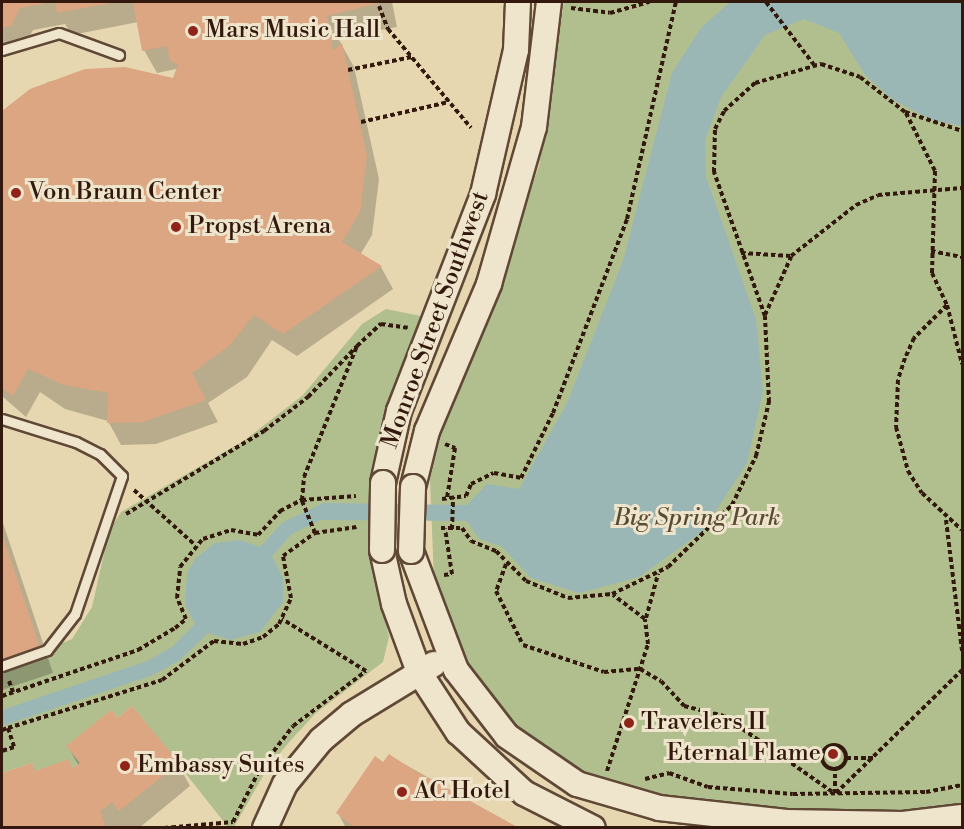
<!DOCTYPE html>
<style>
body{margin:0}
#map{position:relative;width:964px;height:829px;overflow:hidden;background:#e7d7b1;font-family:"Libre Bodoni",serif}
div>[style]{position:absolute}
.green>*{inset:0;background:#b1bf8f}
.water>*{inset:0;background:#9ab7b6}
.shadow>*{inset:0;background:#0003}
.building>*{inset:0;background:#dba681}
.path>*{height:4px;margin-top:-2px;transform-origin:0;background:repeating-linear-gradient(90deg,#33190d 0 4.5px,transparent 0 7.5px)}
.path>.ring{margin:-2px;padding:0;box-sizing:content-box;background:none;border:4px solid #33190d;border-radius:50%}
.roads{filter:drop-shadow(2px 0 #604836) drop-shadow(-2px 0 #604836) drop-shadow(0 2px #604836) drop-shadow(0 -2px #604836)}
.service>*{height:9px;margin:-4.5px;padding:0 4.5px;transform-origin:4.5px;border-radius:4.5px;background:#efe5cc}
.tertiary>*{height:24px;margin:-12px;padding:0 12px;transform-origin:12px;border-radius:12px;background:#efe5cc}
.bridges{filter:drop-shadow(2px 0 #604836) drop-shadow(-2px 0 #604836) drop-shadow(0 2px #604836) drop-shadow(0 -2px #604836)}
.tertiary-bridge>*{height:24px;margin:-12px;padding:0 12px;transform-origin:12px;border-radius:12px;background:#efe5cc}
.dots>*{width:16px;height:16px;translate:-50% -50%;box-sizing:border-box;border:3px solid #efe5cc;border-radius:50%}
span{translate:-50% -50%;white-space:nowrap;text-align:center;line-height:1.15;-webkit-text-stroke:6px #efe5cc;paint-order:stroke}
.poi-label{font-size:24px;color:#33190d}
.left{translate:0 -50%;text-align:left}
.right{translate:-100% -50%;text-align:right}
.street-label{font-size:24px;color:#33190d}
.park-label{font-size:24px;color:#594b34;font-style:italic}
.frame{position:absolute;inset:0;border:3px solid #33190d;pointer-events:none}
</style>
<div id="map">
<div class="green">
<i style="clip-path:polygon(564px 2px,962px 2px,962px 806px,861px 813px,766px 810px,625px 790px,582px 773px,540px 745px,510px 722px,468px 665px,434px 581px,430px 479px,442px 431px,539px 166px)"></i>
<i style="clip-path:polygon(386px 309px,426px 317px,397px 377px,373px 474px,373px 563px,389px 637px,383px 662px,316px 713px,290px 741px,267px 769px,234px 827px,228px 827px,132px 706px,118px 718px,111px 710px,67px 746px,80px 763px,72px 769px,69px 760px,35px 771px,32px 763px,2px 773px,2px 668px,72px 639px,92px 607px,109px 531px,121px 512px,245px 440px,303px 395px,362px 324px)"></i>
</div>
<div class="water">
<i style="clip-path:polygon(730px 2px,962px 2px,962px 126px,932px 120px,893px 100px,865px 75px,839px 33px,804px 19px,765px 35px,721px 97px,705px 140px,706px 177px,756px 319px,763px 391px,747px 463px,703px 531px,639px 577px,579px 593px,531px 578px,501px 546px,479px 539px,467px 521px,320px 520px,292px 534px,272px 556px,283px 578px,283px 602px,260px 632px,230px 640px,208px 633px,180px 660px,153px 675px,2px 726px,2px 710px,147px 661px,172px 647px,195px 624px,185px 605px,187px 573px,196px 558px,215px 543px,240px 540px,260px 547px,283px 522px,324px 503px,467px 505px,487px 484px,519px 489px,567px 403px,623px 261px,672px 73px,701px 28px)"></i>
</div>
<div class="shadow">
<i style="clip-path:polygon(2px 2px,392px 2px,397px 27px,338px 38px,354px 67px,379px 179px,372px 235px,360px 255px,381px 267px,393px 289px,297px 356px,272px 340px,247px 377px,208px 403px,218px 422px,156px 444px,121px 445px,108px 421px,65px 409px,40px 392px,26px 417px,2px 396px,2px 113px,48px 82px,105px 68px,178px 84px,176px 69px,157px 73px,144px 50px,138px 22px,72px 35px,65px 24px,33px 30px,24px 48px,2px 53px)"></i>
<i style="clip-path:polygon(2px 520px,53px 673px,2px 690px)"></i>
<i style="clip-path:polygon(117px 720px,178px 764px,190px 786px,139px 828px,2px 828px,2px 775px,32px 764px,36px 772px,68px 761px,73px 770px,79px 766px,68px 747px)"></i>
<i style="clip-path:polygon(390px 756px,518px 828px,346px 828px,338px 813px)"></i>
</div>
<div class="building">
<i style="clip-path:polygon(2px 2px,48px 2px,48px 3px,20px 8px,11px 26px,2px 28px)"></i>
<i style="clip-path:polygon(55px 2px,112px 2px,112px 3px,57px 13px)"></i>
<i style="clip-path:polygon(133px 2px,384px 2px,327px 16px,333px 51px,342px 43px,367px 156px,360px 212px,342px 242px,382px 266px,283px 334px,254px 315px,229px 346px,192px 373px,206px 400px,143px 422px,107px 423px,108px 393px,64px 385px,28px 369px,13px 396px,2px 388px,2px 111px,30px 89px,85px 69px,125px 67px,173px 78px,178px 64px,170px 61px,167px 46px,142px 51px)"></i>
<i style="clip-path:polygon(2px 534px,41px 651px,2px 663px)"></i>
<i style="clip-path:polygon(132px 706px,179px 763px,119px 811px,112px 802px,100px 811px,106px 828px,2px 828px,2px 773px,32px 763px,35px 771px,69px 759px,72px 769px,80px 763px,66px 746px,111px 710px,118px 718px)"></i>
<i style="clip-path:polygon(389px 754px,415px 771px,519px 828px,356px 828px,336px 813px,375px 756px,383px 762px)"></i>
</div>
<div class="path">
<i style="left:766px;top:2px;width:81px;rotate:52.6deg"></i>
<i style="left:379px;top:6px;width:25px;rotate:69deg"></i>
<i style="left:388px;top:29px;width:129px;rotate:50deg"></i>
<i style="left:571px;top:8px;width:39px;rotate:7deg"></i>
<i style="left:610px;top:13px;width:41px;rotate:-15.8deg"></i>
<i style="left:348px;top:70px;width:65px;rotate:-11.5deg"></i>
<i style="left:906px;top:113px;width:65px;rotate:63.4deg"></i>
<i style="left:935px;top:171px;width:102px;rotate:91.7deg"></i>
<i style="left:932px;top:273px;width:35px;rotate:65deg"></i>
<i style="left:947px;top:305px;width:61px;rotate:75.7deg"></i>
<i style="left:361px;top:122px;width:90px;rotate:-12.8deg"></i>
<i style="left:931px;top:251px;width:32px;rotate:11deg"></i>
<i style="left:741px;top:253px;width:50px;rotate:3.4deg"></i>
<i style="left:791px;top:256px;width:83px;rotate:-38.1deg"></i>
<i style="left:856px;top:205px;width:24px;rotate:-24deg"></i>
<i style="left:878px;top:195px;width:84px;rotate:-4.8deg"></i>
<i style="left:947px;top:305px;width:47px;rotate:135deg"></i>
<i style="left:914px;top:338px;width:22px;rotate:114deg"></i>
<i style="left:905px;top:358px;width:23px;rotate:108deg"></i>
<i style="left:898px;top:380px;width:47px;rotate:92.4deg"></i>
<i style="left:896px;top:427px;width:46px;rotate:74.7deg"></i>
<i style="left:908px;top:471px;width:26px;rotate:58deg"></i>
<i style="left:922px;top:493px;width:54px;rotate:42.8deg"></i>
<i style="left:765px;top:315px;width:64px;rotate:-65.9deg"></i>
<i style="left:445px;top:444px;width:11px;rotate:22deg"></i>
<i style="left:455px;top:448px;width:51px;rotate:99.1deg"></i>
<i style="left:134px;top:490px;width:82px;rotate:42deg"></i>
<i style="left:442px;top:499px;width:24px;rotate:-7deg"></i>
<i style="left:466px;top:496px;width:13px;rotate:-67deg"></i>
<i style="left:471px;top:484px;width:25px;rotate:-26deg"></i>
<i style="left:494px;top:473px;width:27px;rotate:10deg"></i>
<i style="left:521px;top:478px;width:72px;rotate:-63.8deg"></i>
<i style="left:553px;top:413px;width:208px;rotate:-69.1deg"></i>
<i style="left:627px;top:219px;width:222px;rotate:-77.3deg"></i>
<i style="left:126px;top:514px;width:161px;rotate:-31deg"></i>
<i style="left:264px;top:431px;width:56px;rotate:-37.7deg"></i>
<i style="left:308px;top:397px;width:71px;rotate:-46.1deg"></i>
<i style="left:946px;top:520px;width:132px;rotate:83deg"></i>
<i style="left:441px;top:528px;width:21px"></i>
<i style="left:462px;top:528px;width:16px;rotate:55deg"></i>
<i style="left:471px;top:541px;width:27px;rotate:22deg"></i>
<i style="left:496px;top:551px;width:42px;rotate:45deg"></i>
<i style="left:526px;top:581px;width:45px;rotate:22deg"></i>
<i style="left:568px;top:598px;width:44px;rotate:-5.2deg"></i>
<i style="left:612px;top:594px;width:62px;rotate:-25.7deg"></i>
<i style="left:668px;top:567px;width:89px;rotate:-44.1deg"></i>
<i style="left:732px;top:505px;width:55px;rotate:-63.9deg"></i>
<i style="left:756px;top:456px;width:56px;rotate:-76.5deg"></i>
<i style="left:769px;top:402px;width:86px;rotate:-92.7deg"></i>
<i style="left:765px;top:316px;width:153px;rotate:-109.5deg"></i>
<i style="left:714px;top:172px;width:43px;rotate:-88.7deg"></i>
<i style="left:715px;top:129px;width:20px;rotate:-63deg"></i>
<i style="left:724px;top:111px;width:42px;rotate:-42.1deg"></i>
<i style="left:755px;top:83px;width:69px;rotate:-16.1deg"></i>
<i style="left:821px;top:64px;width:41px;rotate:18.4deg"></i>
<i style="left:860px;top:77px;width:57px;rotate:37.9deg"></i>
<i style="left:905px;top:112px;width:60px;rotate:18.4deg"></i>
<i style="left:452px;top:529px;width:32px;rotate:-88deg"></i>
<i style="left:315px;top:533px;width:35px;rotate:-112deg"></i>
<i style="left:302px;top:500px;width:23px;rotate:-85deg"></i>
<i style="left:304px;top:477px;width:141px;rotate:-68deg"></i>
<i style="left:357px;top:346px;width:33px;rotate:-43deg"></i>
<i style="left:381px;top:324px;width:27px;rotate:8deg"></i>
<i style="left:506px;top:564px;width:29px;rotate:110deg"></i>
<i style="left:496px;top:591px;width:60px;rotate:63.4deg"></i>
<i style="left:523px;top:645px;width:85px;rotate:18.4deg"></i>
<i style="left:604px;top:672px;width:36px;rotate:-5deg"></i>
<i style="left:640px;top:669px;width:24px;rotate:30deg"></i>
<i style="left:661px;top:681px;width:34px;rotate:47deg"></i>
<i style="left:684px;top:706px;width:41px;rotate:14deg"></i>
<i style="left:724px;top:716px;width:134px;rotate:35deg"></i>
<i style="left:444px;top:575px;width:8px;rotate:-7deg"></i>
<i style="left:452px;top:574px;width:46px;rotate:-98.8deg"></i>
<i style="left:646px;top:618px;width:46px;rotate:-74.7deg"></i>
<i style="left:9px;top:681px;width:12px;rotate:70deg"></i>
<i style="left:2px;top:696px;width:144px;rotate:-18.7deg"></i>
<i style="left:138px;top:650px;width:43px;rotate:-30.7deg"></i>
<i style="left:175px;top:628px;width:14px;rotate:-39deg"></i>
<i style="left:186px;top:619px;width:23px;rotate:-113deg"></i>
<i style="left:177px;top:598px;width:31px;rotate:-84deg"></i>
<i style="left:180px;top:567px;width:36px;rotate:-51deg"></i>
<i style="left:203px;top:539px;width:29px;rotate:-18deg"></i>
<i style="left:231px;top:530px;width:27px;rotate:10deg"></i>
<i style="left:258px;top:535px;width:33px;rotate:-47deg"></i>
<i style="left:280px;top:511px;width:25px;rotate:-27deg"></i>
<i style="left:302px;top:500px;width:54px;rotate:-4.2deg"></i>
<i style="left:8px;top:728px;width:161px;rotate:-17.3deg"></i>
<i style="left:162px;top:680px;width:65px;rotate:-36.9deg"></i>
<i style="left:214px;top:641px;width:29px;rotate:6deg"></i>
<i style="left:243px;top:644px;width:21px;rotate:-19deg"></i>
<i style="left:263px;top:637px;width:21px;rotate:-39deg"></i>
<i style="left:279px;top:624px;width:29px;rotate:-65deg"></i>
<i style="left:291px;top:598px;width:43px;rotate:-100.8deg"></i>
<i style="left:283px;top:556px;width:39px;rotate:-36deg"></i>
<i style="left:315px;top:533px;width:42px;rotate:-8.1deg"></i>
<i style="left:2px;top:730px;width:6px;rotate:-18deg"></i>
<i style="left:8px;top:728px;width:20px;rotate:72deg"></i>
<i style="left:14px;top:747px;width:13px;rotate:162deg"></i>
<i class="ring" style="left:822px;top:745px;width:20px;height:20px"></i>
<i style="left:846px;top:758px;width:29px"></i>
<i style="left:786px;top:759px;width:35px;rotate:-2deg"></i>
<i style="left:607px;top:771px;width:133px;rotate:-72.1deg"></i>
<i style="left:648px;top:644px;width:25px;rotate:-97deg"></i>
<i style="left:645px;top:619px;width:40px;rotate:-143deg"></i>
<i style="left:645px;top:779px;width:25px;rotate:-14deg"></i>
<i style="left:669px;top:773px;width:41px;rotate:19.7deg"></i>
<i style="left:708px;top:787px;width:85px;rotate:4.7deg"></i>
<i style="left:793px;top:794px;width:133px;rotate:-0.9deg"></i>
<i style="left:926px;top:792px;width:37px;rotate:-11deg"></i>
<i style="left:835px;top:793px;width:24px;rotate:-90deg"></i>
<i style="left:836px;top:793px;width:176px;rotate:-44.3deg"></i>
<i style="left:164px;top:828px;width:69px;rotate:-5deg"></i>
<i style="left:233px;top:822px;width:59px;rotate:-63deg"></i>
<i style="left:260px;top:769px;width:54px;rotate:-52.5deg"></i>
<i style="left:293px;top:726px;width:91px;rotate:-37deg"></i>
<i style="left:366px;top:671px;width:99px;rotate:-148.2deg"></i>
</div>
<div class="roads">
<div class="service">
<i style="left:2px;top:50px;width:59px;rotate:-16.6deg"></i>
<i style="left:59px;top:33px;width:64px;rotate:20.1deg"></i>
<i style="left:2px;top:419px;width:77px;rotate:17.3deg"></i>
<i style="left:76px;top:442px;width:27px;rotate:27deg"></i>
<i style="left:100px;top:454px;width:31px;rotate:45deg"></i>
<i style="left:122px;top:476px;width:146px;rotate:108.8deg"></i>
<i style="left:75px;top:614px;width:46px;rotate:127.9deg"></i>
<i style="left:47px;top:650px;width:48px;rotate:160.4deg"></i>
</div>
<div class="tertiary">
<i style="left:383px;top:483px;width:74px;rotate:-77.5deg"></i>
<i style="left:399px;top:411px;width:233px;rotate:-68.8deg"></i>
<i style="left:483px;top:194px;width:148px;rotate:-77.1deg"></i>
<i style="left:516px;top:50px;width:48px;rotate:-87.6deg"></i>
<i style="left:413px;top:487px;width:58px;rotate:-76deg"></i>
<i style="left:427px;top:431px;width:160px;rotate:-67.1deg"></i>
<i style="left:489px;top:284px;width:163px;rotate:-74deg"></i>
<i style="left:534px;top:127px;width:126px;rotate:-83.2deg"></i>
<i style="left:382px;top:550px;width:55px;rotate:77.5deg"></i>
<i style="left:394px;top:604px;width:72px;rotate:69.8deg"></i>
<i style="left:419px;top:672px;width:72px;rotate:57deg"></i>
<i style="left:458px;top:732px;width:90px;rotate:42.7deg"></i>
<i style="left:524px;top:793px;width:77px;rotate:26.9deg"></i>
<i style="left:411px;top:551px;width:127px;rotate:69.3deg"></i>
<i style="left:456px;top:670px;width:83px;rotate:52.3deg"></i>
<i style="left:507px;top:736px;width:85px;rotate:34.4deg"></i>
<i style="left:577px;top:784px;width:85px;rotate:16.3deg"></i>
<i style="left:659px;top:808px;width:128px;rotate:6.3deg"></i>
<i style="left:786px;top:822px;width:117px;rotate:1deg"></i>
<i style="left:903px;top:824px;width:59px;rotate:-6.8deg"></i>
<i style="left:265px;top:828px;width:48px;rotate:-65.6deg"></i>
<i style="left:285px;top:784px;width:57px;rotate:-50.7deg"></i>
<i style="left:321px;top:740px;width:40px;rotate:-40deg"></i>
<i style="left:352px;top:714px;width:96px;rotate:-31.4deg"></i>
</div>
</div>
<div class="bridges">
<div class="tertiary-bridge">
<i style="left:382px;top:550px;width:67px;rotate:-89.1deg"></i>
<i style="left:411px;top:551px;width:64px;rotate:-88.2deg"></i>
</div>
</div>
<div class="dots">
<i style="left:193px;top:31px;background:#8f2418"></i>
<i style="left:16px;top:193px;background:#8f2418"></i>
<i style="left:176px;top:227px;background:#8f2418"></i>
<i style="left:629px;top:723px;background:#8f2418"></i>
<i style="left:833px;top:754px;background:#8f2418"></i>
<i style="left:125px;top:766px;background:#8f2418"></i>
<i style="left:402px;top:792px;background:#8f2418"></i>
</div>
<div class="poi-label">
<span class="left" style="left:205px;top:31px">Mars Music Hall</span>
<span class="left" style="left:28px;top:193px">Von Braun Center</span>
<span class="left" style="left:188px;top:227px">Propst Arena</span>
<span class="left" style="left:641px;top:723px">Travelers II</span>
<span class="right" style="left:821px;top:754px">Eternal Flame</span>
<span class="left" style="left:137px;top:766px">Embassy Suites</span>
<span class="left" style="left:414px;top:792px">AC Hotel</span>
</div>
<div class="street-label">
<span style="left:436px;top:320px;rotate:-70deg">Monroe Street Southwest</span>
</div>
<div class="park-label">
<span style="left:697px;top:519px">Big Spring Park</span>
</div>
<div class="frame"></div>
</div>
